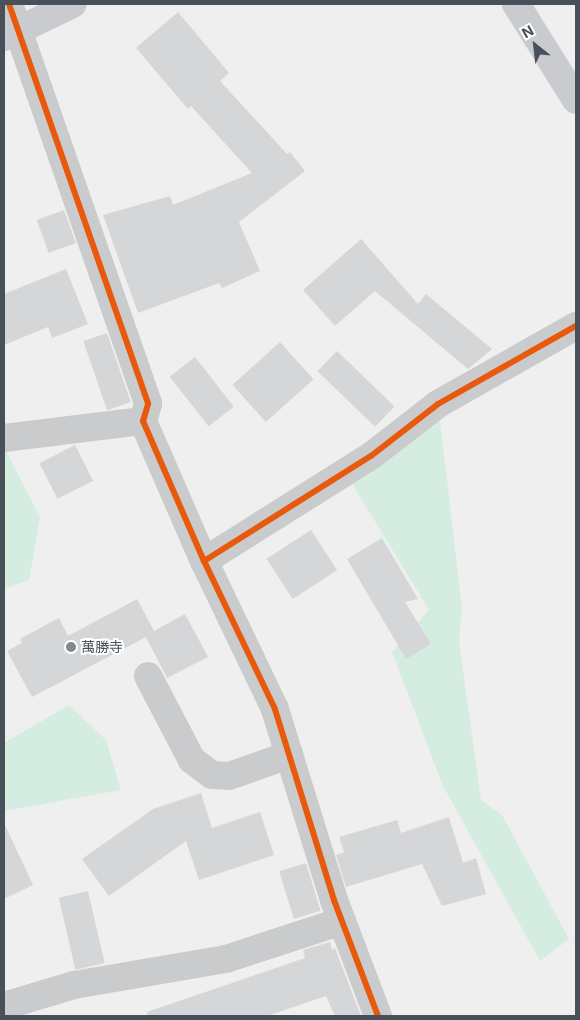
<!DOCTYPE html>
<meta charset="utf-8">
<style>
body{margin:0}
#map{position:relative;width:580px;height:1020px;overflow:hidden;background:#efefef;font-family:Inter,"Noto Sans JP",sans-serif}
div>[style]{position:absolute}
.green>*{inset:0;background:#d5ede0}
.building>*{inset:0;background:#d5d6d8;transform-origin:0 0}
.street>*{height:28px;margin:-14px;padding:0 14px;transform-origin:14px;border-radius:14px;background:#cacbcd}
.secondary>*{height:28px;margin:-14px;padding:0 14px;transform-origin:14px;border-radius:14px;background:#cacbcf}
.cycleway>*{height:6px;margin:-3px;padding:0 3px;transform-origin:3px;border-radius:3px;background:#e8590c}
.dots>*{width:14px;height:14px;translate:-50% -50%;box-sizing:border-box;border:2px solid #fff;border-radius:50%}
span{translate:-50% -50%;white-space:nowrap;text-align:center;line-height:1.15;-webkit-text-stroke:4px #fff;paint-order:stroke}
.poi-label{font-size:14px;color:#48505a}
.left{translate:0 -50%;text-align:left}
.frame{position:absolute;inset:0;border:5px solid #48505a;pointer-events:none}
.north{position:absolute;left:510px;top:20px;width:50px;height:50px;-webkit-text-stroke:4px #fff;paint-order:stroke;rotate:331deg;font-size:14px;font-weight:700;line-height:20px;text-align:center;color:#48505a}
.north::after{content:'';display:block;margin:auto;width:18px;height:22px;background:#48505a;clip-path:polygon(50% 0,100% 100%,50% 72%,0 100%)}
</style>
<div id="map">
<div class="green">
<i style="clip-path:polygon(438px 404px,462px 608px,459px 641px,481px 800px,502px 815px,569px 939px,540px 961px,443px 786px,392px 652px,429px 610px,345px 472px)"></i>
<i style="clip-path:polygon(4px 447px,40px 517px,29px 580px,4px 589px)"></i>
<i style="clip-path:polygon(69px 705px,106px 740px,121px 790px,4px 811px,4px 743px)"></i>
</div>
<div class="building">
<i style="clip-path:polygon(178px 12px,229px 73px,220px 81px,287px 154px,290px 152px,305px 171px,239px 222px,260px 271px,222px 288px,219px 283px,138px 313px,103px 215px,170px 196px,173px 205px,252px 173px,191px 106px,188px 109px,136px 48px)"></i>
<i style="left:64px;top:210px;width:35px;height:29px;rotate:70deg"></i>
<i style="clip-path:polygon(361px 239px,418px 304px,426px 294px,492px 349px,468px 369px,375px 291px,335px 326px,303px 290px)"></i>
<i style="clip-path:polygon(66px 269px,88px 324px,52px 338px,48px 327px,4px 345px,4px 294px)"></i>
<i style="left:107px;top:333px;width:73px;height:25px;rotate:71deg"></i>
<i style="left:280px;top:342px;width:50px;height:64px;rotate:48deg"></i>
<i style="left:337px;top:351px;width:80px;height:28px;rotate:44deg"></i>
<i style="left:195px;top:357px;width:63px;height:32px;rotate:52deg"></i>
<i style="left:75px;top:445px;width:40px;height:40px;rotate:63deg"></i>
<i style="left:311px;top:530px;width:48px;height:53px;rotate:57deg"></i>
<i style="clip-path:polygon(382px 538px,418px 599px,405px 602px,431px 644px,406px 659px,347px 559px)"></i>
<i style="clip-path:polygon(137px 599px,154px 631px,185px 614px,208px 657px,167px 678px,146px 637px,32px 697px,7px 651px,22px 643px,20px 639px,59px 618px,68px 636px)"></i>
<i style="clip-path:polygon(201px 793px,212px 828px,260px 812px,274px 855px,199px 880px,186px 841px,109px 896px,82px 859px,153px 809px)"></i>
<i style="clip-path:polygon(449px 817px,463px 863px,476px 858px,486px 894px,442px 906px,422px 864px,346px 887px,336px 855px,344px 852px,339px 837px,397px 820px,401px 833px)"></i>
<i style="clip-path:polygon(4px 823px,33px 885px,4px 899px)"></i>
<i style="left:306px;top:863px;width:50px;height:28px;rotate:73deg"></i>
<i style="left:88px;top:891px;width:74px;height:30px;rotate:77deg"></i>
<i style="clip-path:polygon(330px 942px,332px 950px,335px 948px,361px 1016px,335px 1016px,326px 996px,267px 1016px,148px 1016px,147px 1012px,305px 958px,303px 950px)"></i>
</div>
<div class="street">
<i style="left:9px;top:4px;width:423px;rotate:70.8deg"></i>
<i style="left:148px;top:404px;width:18px;rotate:106deg"></i>
<i style="left:143px;top:421px;width:153px;rotate:66.5deg"></i>
<i style="left:4px;top:438px;width:140px;rotate:-7deg"></i>
<i style="left:148px;top:676px;width:95px;rotate:62.4deg"></i>
<i style="left:192px;top:760px;width:25px;rotate:37deg"></i>
<i style="left:212px;top:775px;width:17px;rotate:3deg"></i>
<i style="left:229px;top:776px;width:64px;rotate:-19.3deg"></i>
<i style="left:4px;top:1006px;width:73px;rotate:-16.7deg"></i>
<i style="left:74px;top:985px;width:154px;rotate:-9.7deg"></i>
<i style="left:226px;top:959px;width:122px;rotate:-18.1deg"></i>
<i style="left:378px;top:1016px;width:124px;rotate:-110.8deg"></i>
<i style="left:334px;top:900px;width:200px;rotate:-107.2deg"></i>
<i style="left:275px;top:709px;width:164px;rotate:-115.6deg"></i>
<i style="left:204px;top:561px;width:197px;rotate:-32.2deg"></i>
<i style="left:371px;top:456px;width:85px;rotate:-37.8deg"></i>
<i style="left:438px;top:404px;width:159px;rotate:-29.5deg"></i>
</div>
<div class="secondary">
<i style="left:516px;top:4px;width:113px;rotate:58deg"></i>
<i style="left:4px;top:37px;width:76px;rotate:-25.6deg"></i>
</div>
<div class="cycleway">
<i style="left:9px;top:4px;width:423px;rotate:70.8deg"></i>
<i style="left:148px;top:404px;width:18px;rotate:106deg"></i>
<i style="left:143px;top:421px;width:153px;rotate:66.5deg"></i>
<i style="left:378px;top:1016px;width:124px;rotate:-110.8deg"></i>
<i style="left:334px;top:900px;width:200px;rotate:-107.2deg"></i>
<i style="left:275px;top:709px;width:164px;rotate:-115.6deg"></i>
<i style="left:204px;top:561px;width:197px;rotate:-32.2deg"></i>
<i style="left:371px;top:456px;width:85px;rotate:-37.8deg"></i>
<i style="left:438px;top:404px;width:159px;rotate:-29.5deg"></i>
</div>
<div class="dots">
<i style="left:71px;top:647px;background:#82888e"></i>
</div>
<div class="poi-label">
<span class="left" style="left:81px;top:647px">萬勝寺</span>
</div>
<div class="frame"></div>
<div class="north">N</div>
</div>
